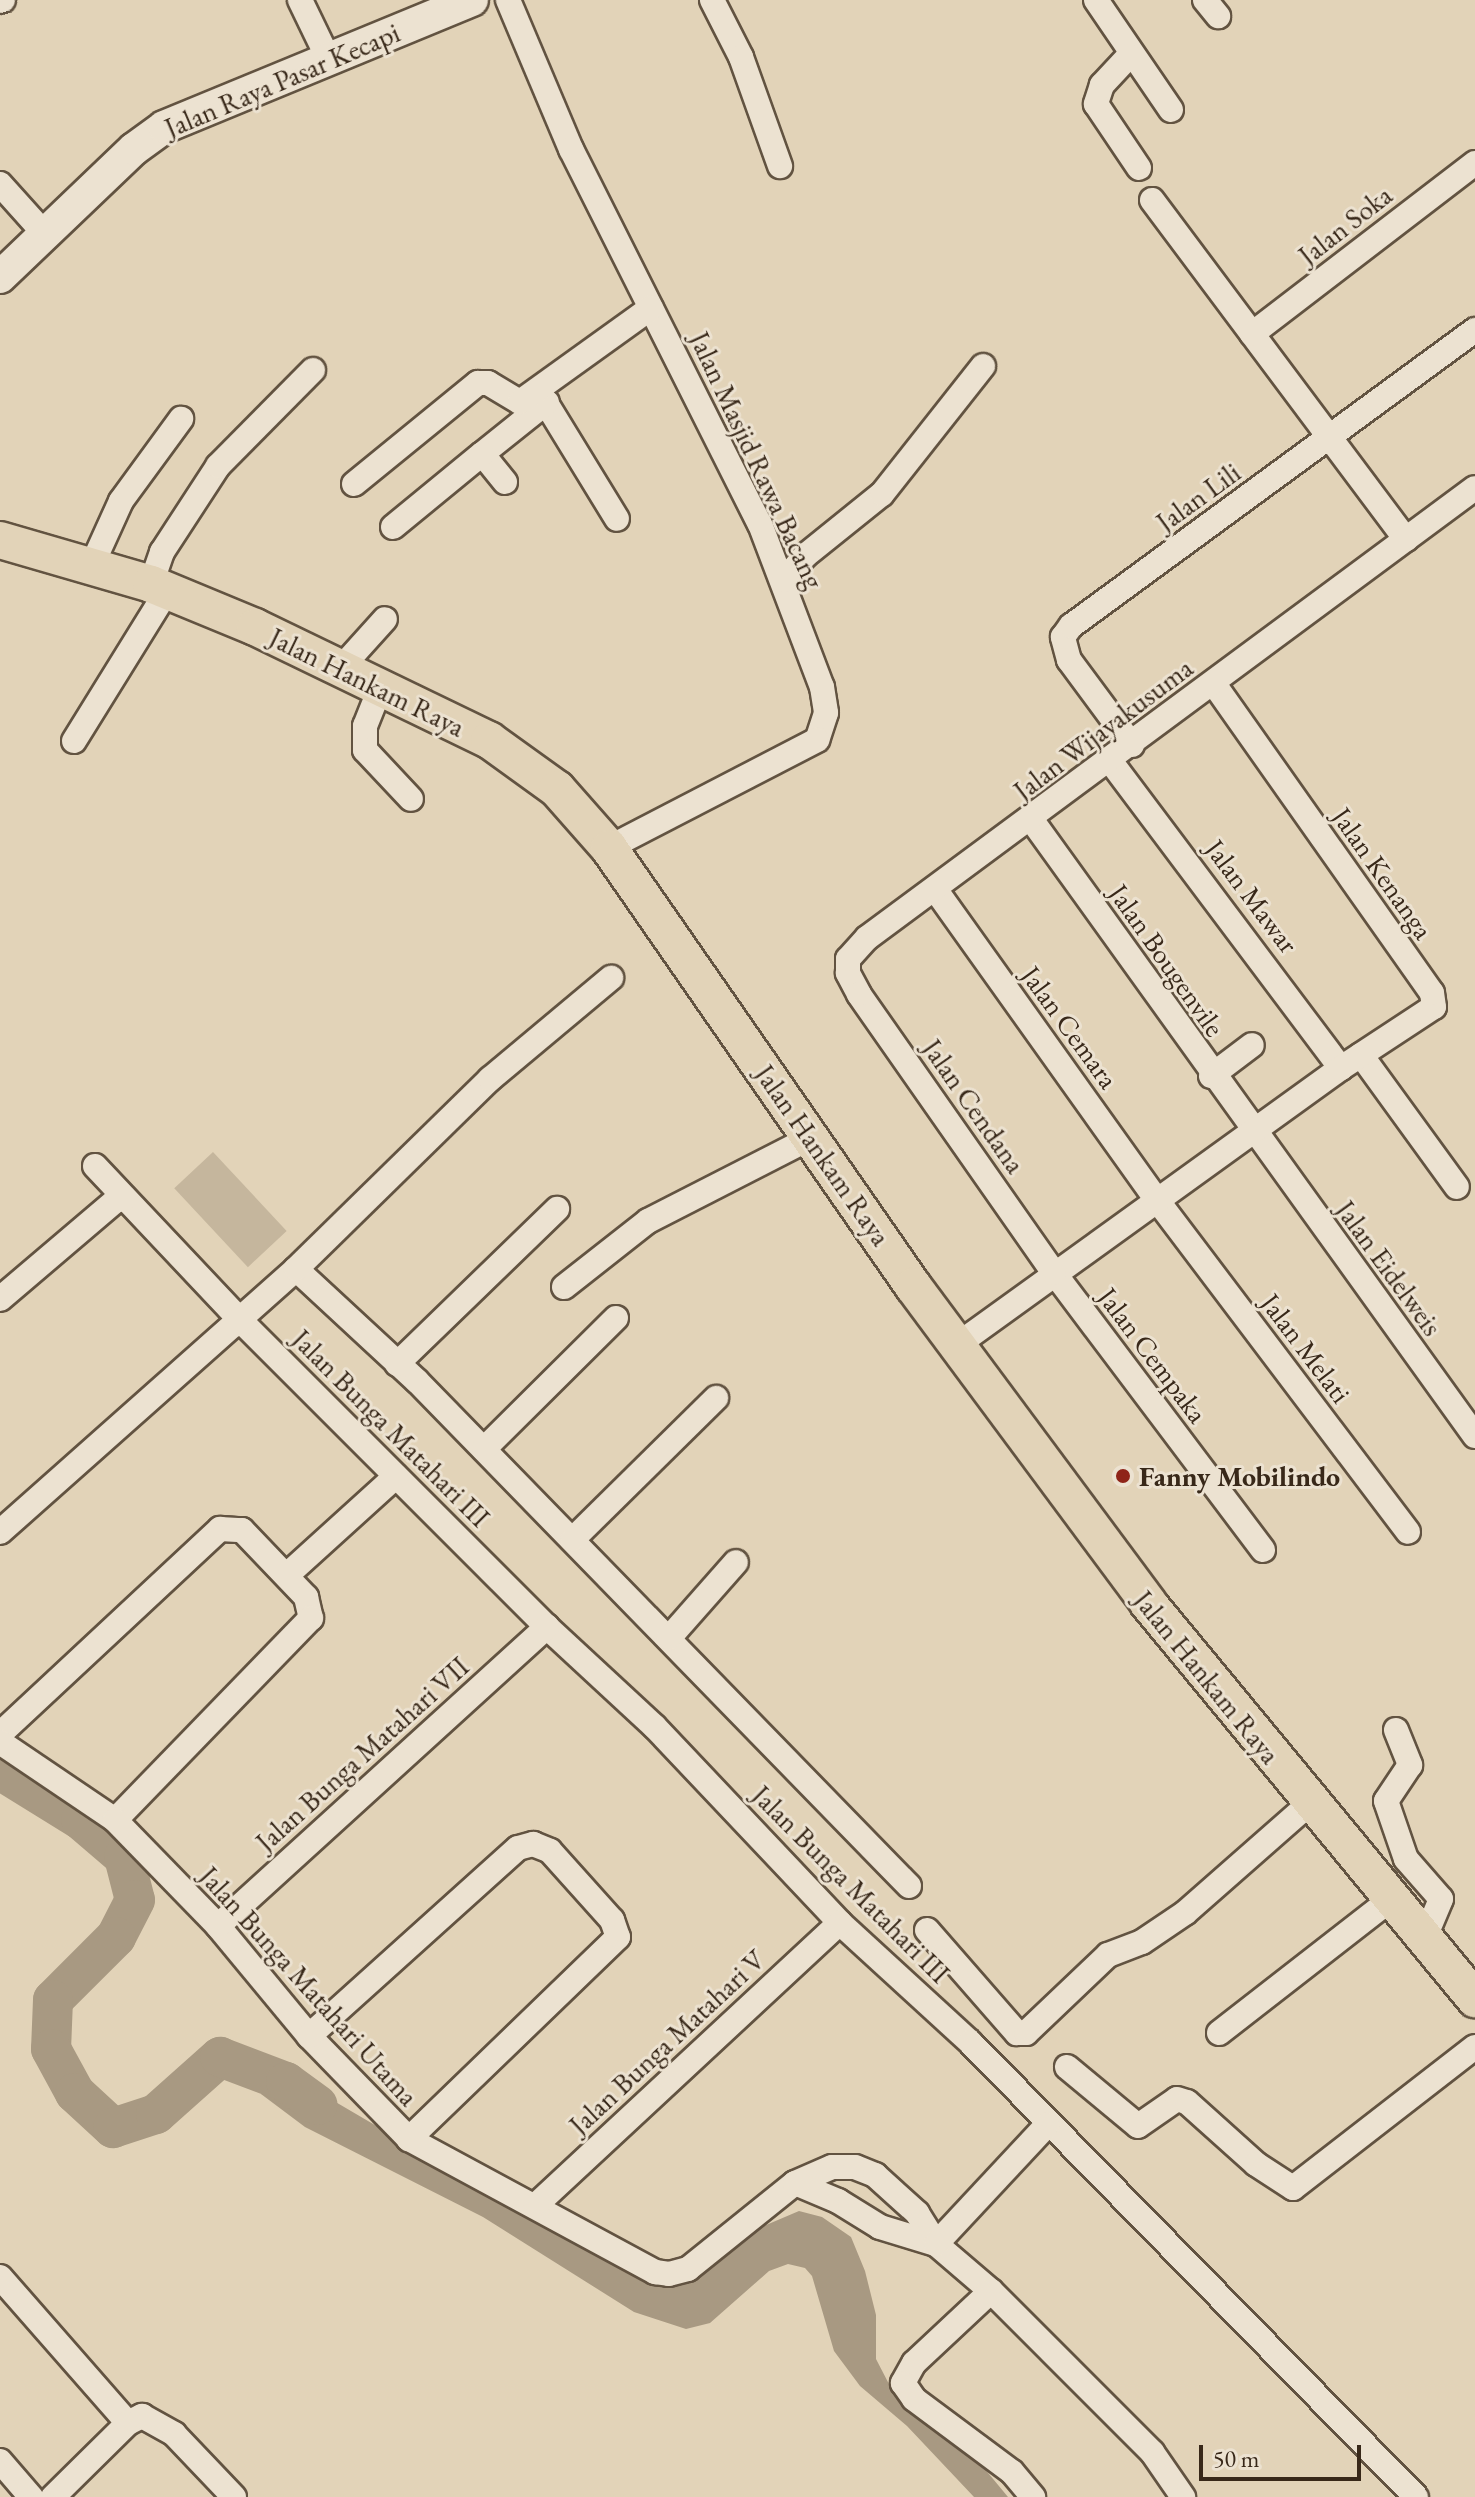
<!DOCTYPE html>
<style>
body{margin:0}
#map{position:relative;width:1475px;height:2497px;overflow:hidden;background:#e2d3b8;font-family:"EB Garamond",serif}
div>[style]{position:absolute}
.green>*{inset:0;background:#c5b69d;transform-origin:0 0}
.water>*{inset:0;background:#a89982}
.river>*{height:40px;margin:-20px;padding:0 20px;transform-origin:20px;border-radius:20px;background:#a89982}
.roads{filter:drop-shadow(2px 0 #625341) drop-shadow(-2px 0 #625341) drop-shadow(0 2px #625341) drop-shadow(0 -2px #625341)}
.street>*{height:24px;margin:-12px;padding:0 12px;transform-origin:12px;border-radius:12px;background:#ece2d1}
.secondary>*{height:32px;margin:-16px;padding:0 16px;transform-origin:16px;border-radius:16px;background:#ece2d1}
.primary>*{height:36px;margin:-18px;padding:0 18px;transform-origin:18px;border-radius:18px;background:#e2d3b8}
.dots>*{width:22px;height:22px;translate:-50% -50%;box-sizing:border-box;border:4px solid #ece2d1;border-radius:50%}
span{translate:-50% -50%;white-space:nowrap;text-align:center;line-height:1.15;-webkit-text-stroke:6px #ece2d1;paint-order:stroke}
.street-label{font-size:28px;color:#382819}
.poi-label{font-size:28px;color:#382819;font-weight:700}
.left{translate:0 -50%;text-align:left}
.scale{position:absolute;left:1199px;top:2445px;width:162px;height:36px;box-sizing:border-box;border:4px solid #382819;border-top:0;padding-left:10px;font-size:24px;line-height:28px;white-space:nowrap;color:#382819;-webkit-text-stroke:6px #ece2d1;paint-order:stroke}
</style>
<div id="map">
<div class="green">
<i style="left:213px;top:1152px;width:108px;height:53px;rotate:47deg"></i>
</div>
<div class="water">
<i style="clip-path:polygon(281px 2070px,484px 2189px,666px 2286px,684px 2285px,759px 2228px,799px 2211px,822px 2217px,851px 2237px,865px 2271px,876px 2315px,876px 2359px,890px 2386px,984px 2468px,1008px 2497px,974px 2497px,907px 2426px,860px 2386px,834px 2351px,812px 2276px,805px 2268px,788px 2264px,769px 2271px,710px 2323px,686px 2329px,634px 2312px,483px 2217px,305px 2127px,261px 2094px)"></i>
</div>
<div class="river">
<i style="left:0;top:1770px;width:95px;rotate:31.7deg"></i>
<i style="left:81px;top:1820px;width:57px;rotate:40.7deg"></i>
<i style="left:124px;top:1857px;width:44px;rotate:75.7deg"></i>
<i style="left:135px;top:1900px;width:42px;rotate:117.2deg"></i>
<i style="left:116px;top:1937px;width:89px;rotate:135deg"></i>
<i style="left:53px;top:2000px;width:49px;rotate:92.3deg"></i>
<i style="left:51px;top:2049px;width:50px;rotate:61.4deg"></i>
<i style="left:75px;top:2093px;width:52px;rotate:42.6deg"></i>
<i style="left:113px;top:2128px;width:45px;rotate:-18deg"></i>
<i style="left:156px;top:2114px;width:86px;rotate:-41.7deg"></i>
<i style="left:220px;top:2057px;width:71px;rotate:20.7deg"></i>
<i style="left:286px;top:2082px;width:39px;rotate:36deg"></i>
</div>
<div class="roads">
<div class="street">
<i style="left:300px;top:0;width:64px;rotate:64.2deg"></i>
<i style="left:508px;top:0;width:162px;rotate:67.1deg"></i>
<i style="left:571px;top:149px;width:420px;rotate:63.3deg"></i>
<i style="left:760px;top:524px;width:174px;rotate:69.2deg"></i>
<i style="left:822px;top:687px;width:26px;rotate:81deg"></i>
<i style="left:826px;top:713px;width:28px;rotate:108deg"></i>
<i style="left:817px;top:740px;width:234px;rotate:152.6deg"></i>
<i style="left:712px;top:0;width:64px;rotate:63deg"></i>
<i style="left:741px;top:57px;width:116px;rotate:70.3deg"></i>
<i style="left:1096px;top:0;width:133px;rotate:55.7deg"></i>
<i style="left:1205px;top:0;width:21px;rotate:51deg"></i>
<i style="left:0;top:1px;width:3px;rotate:-18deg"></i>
<i style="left:1129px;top:56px;width:40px;rotate:133deg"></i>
<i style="left:1102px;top:85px;width:20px;rotate:108deg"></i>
<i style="left:1096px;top:104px;width:77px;rotate:56.1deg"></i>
<i style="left:0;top:184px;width:66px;rotate:48.1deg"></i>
<i style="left:1152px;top:200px;width:424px;rotate:53.2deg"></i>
<i style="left:1252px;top:334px;width:281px;rotate:-37.5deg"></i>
<i style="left:538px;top:390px;width:151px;rotate:58.5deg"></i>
<i style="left:505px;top:482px;width:36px;rotate:-129deg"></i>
<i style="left:482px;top:454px;width:83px;rotate:-38.7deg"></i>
<i style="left:354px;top:484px;width:160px;rotate:-39.2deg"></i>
<i style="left:478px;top:383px;width:10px"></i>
<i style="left:488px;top:383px;width:37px;rotate:31deg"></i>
<i style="left:520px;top:402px;width:161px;rotate:-35.7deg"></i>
<i style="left:393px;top:527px;width:115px;rotate:-39.4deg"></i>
<i style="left:92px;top:565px;width:70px;rotate:-65.6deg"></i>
<i style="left:121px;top:501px;width:102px;rotate:-53.8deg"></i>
<i style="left:784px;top:580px;width:33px;rotate:-49deg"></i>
<i style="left:806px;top:555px;width:97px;rotate:-38.8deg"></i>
<i style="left:882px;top:494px;width:163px;rotate:-51.7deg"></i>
<i style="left:151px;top:584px;width:34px;rotate:-71deg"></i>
<i style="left:162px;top:552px;width:103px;rotate:-56.9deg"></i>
<i style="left:218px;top:466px;width:135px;rotate:-45.3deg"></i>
<i style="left:340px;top:669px;width:67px;rotate:-48deg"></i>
<i style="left:381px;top:686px;width:43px;rotate:111.8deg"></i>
<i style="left:365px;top:726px;width:24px;rotate:90deg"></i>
<i style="left:365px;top:750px;width:67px;rotate:46.8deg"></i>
<i style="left:74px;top:741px;width:176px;rotate:-58.2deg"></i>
<i style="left:1132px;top:745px;width:106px;rotate:-126.5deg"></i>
<i style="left:1069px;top:660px;width:24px;rotate:-105deg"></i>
<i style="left:1063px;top:637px;width:14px;rotate:-54deg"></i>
<i style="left:1071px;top:626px;width:501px;rotate:-36.23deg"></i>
<i style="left:1111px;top:762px;width:383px;rotate:53.1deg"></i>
<i style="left:1031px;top:819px;width:760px;rotate:54.26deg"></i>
<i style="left:935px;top:889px;width:382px;rotate:54.5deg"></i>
<i style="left:1157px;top:1200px;width:416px;rotate:52.9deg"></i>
<i style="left:1361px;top:1055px;width:163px;rotate:54deg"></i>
<i style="left:1211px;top:1076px;width:51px;rotate:-37.1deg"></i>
<i style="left:95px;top:1166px;width:209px;rotate:46.7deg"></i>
<i style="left:238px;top:1318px;width:437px;rotate:45deg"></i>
<i style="left:547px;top:1627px;width:146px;rotate:42.8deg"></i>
<i style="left:654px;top:1726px;width:271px;rotate:46.6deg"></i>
<i style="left:840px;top:1923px;width:176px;rotate:42.5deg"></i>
<i style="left:970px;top:2042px;width:637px;rotate:45.57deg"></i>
<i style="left:296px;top:1269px;width:165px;rotate:42.8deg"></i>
<i style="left:417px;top:1381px;width:705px;rotate:45.75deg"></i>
<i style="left:564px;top:1287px;width:107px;rotate:-38.2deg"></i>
<i style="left:648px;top:1221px;width:182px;rotate:-27.1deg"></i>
<i style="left:0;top:1299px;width:151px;rotate:-40.4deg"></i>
<i style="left:115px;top:1201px;width:10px;rotate:-17deg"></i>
<i style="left:957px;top:1345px;width:473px;rotate:-35.8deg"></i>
<i style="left:1341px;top:1068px;width:111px;rotate:-33.3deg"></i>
<i style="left:1434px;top:1007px;width:14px;rotate:-98deg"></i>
<i style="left:1432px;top:993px;width:378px;rotate:-125.2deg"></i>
<i style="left:397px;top:1364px;width:223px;rotate:-44.1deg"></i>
<i style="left:484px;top:1449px;width:186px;rotate:-44.8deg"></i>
<i style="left:0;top:1532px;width:396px;rotate:-41.6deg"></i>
<i style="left:296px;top:1269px;width:272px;rotate:-44.4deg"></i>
<i style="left:490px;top:1079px;width:158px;rotate:-39.9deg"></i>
<i style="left:573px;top:1539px;width:201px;rotate:-44.6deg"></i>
<i style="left:1263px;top:1550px;width:347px;rotate:-127deg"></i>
<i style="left:1054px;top:1273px;width:340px;rotate:-125deg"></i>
<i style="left:859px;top:994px;width:24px;rotate:-118deg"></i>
<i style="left:848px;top:973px;width:14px;rotate:-90deg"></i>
<i style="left:848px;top:959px;width:28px;rotate:-48deg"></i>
<i style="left:867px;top:938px;width:756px;rotate:-36.51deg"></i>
<i style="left:287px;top:1575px;width:147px;rotate:-42.2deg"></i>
<i style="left:669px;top:1638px;width:101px;rotate:-48.6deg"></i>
<i style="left:1396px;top:1730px;width:38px;rotate:68deg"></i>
<i style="left:1410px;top:1765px;width:43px;rotate:123.7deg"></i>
<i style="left:1386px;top:1801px;width:61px;rotate:71deg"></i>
<i style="left:1406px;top:1859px;width:53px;rotate:48.8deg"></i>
<i style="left:1441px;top:1899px;width:41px;rotate:112.8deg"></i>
<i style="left:0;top:1734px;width:301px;rotate:-43deg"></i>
<i style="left:220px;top:1529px;width:22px;rotate:3deg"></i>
<i style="left:242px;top:1530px;width:93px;rotate:46.3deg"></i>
<i style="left:306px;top:1597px;width:22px;rotate:77deg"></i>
<i style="left:311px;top:1618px;width:281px;rotate:134.1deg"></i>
<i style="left:0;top:1742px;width:139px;rotate:34.1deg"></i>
<i style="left:115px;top:1820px;width:148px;rotate:45.8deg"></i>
<i style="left:218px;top:1926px;width:143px;rotate:50.4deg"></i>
<i style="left:309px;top:2036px;width:144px;rotate:45.8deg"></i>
<i style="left:409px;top:2139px;width:280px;rotate:28.4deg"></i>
<i style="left:655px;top:2272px;width:14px;rotate:8deg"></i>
<i style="left:669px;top:2274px;width:20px;rotate:-15deg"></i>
<i style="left:688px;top:2269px;width:137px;rotate:-38.8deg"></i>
<i style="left:795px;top:2183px;width:40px;rotate:-23.4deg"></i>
<i style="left:832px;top:2167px;width:23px"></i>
<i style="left:855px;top:2167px;width:22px;rotate:22deg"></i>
<i style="left:875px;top:2175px;width:57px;rotate:42.1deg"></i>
<i style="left:917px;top:2213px;width:36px;rotate:58deg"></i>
<i style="left:936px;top:2244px;width:72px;rotate:40.5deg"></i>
<i style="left:991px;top:2291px;width:228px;rotate:45deg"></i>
<i style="left:1152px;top:2452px;width:55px;rotate:55.4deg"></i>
<i style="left:218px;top:1926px;width:445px;rotate:-42.3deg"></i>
<i style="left:927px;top:1930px;width:137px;rotate:48.9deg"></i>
<i style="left:1017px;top:2033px;width:9px"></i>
<i style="left:1026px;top:2033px;width:113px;rotate:-43.6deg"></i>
<i style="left:1108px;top:1955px;width:36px;rotate:-21deg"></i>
<i style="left:1142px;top:1942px;width:52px;rotate:-34deg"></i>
<i style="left:1185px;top:1913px;width:165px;rotate:-41.3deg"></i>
<i style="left:1219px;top:2033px;width:217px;rotate:-37.9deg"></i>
<i style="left:309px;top:2036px;width:281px;rotate:-42deg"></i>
<i style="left:518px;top:1848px;width:16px;rotate:-15deg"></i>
<i style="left:533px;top:1844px;width:18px;rotate:22deg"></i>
<i style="left:550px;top:1851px;width:93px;rotate:48.1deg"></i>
<i style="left:612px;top:1920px;width:18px;rotate:71deg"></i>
<i style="left:618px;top:1937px;width:291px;rotate:136deg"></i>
<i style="left:1067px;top:2067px;width:92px;rotate:39.7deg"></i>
<i style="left:1138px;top:2126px;width:47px;rotate:-34.7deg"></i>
<i style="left:1177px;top:2099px;width:10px;rotate:17deg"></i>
<i style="left:1187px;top:2102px;width:93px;rotate:41.9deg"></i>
<i style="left:1256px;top:2164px;width:44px;rotate:33deg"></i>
<i style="left:1293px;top:2188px;width:230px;rotate:-37.8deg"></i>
<i style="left:795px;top:2183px;width:47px;rotate:22.7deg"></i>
<i style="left:838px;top:2201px;width:49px;rotate:31.8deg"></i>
<i style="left:880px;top:2227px;width:59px;rotate:16.9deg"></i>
<i style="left:535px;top:2206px;width:416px;rotate:-42.9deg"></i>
<i style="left:936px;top:2244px;width:163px;rotate:-47deg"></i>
<i style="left:0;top:2277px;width:194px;rotate:48.8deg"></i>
<i style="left:991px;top:2291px;width:105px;rotate:136.9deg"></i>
<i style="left:914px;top:2363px;width:23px;rotate:119deg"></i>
<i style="left:903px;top:2383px;width:19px;rotate:55deg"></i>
<i style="left:914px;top:2399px;width:122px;rotate:36.7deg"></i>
<i style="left:1012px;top:2472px;width:33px;rotate:50deg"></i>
<i style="left:0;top:2461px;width:48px;rotate:49.3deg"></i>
<i style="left:53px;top:2497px;width:105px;rotate:-44.6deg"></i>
<i style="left:128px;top:2423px;width:16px;rotate:-27deg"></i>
<i style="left:142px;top:2416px;width:37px;rotate:29deg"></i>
<i style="left:174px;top:2434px;width:87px;rotate:46.4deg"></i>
</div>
<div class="secondary">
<i style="left:0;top:277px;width:185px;rotate:-43.7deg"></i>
<i style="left:134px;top:149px;width:37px;rotate:-36deg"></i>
<i style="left:164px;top:127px;width:333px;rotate:-22.4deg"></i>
</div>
<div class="primary">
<i style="left:0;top:540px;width:157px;rotate:16.2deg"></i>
<i style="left:151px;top:584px;width:113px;rotate:22.5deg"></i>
<i style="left:255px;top:627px;width:260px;rotate:25.8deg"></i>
<i style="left:489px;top:740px;width:84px;rotate:35.8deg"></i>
<i style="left:557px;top:789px;width:79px;rotate:48.6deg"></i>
<i style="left:609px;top:848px;width:533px;rotate:55.24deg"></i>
<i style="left:913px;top:1286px;width:395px;rotate:53.4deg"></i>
<i style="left:1148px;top:1603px;width:514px;rotate:50.45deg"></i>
</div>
</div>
<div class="dots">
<i style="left:1123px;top:1476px;background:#8f2418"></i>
</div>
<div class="street-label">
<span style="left:282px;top:80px;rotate:-23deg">Jalan Raya Pasar Kecapi</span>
<span style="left:1345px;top:225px;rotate:-38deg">Jalan Soka</span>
<span style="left:757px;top:460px;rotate:65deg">Jalan Masjid Rawa Bacang</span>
<span style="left:1198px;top:497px;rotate:-36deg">Jalan Lili</span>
<span style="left:367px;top:682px;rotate:26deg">Jalan Hankam Raya</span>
<span style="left:1103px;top:729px;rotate:-37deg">Jalan Wijayakusuma</span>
<span style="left:1383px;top:873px;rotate:55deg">Jalan Kenanga</span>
<span style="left:1252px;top:896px;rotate:53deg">Jalan Mawar</span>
<span style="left:1167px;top:960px;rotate:55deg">Jalan Bougenvile</span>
<span style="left:1070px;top:1027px;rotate:54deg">Jalan Cemara</span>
<span style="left:974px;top:1106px;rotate:55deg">Jalan Cendana</span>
<span style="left:823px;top:1155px;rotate:55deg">Jalan Hankam Raya</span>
<span style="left:1389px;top:1268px;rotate:54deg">Jalan Eidelweis</span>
<span style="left:1306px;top:1348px;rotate:53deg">Jalan Melati</span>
<span style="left:1153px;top:1355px;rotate:53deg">Jalan Cempaka</span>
<span style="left:391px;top:1428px;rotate:45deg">Jalan Bunga Matahari III</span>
<span style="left:1207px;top:1677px;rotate:51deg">Jalan Hankam Raya</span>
<span style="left:362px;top:1754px;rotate:-42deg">Jalan Bunga Matahari VII</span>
<span style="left:851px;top:1884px;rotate:45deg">Jalan Bunga Matahari III</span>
<span style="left:309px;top:1986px;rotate:48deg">Jalan Bunga Matahari Utama</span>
<span style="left:667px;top:2042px;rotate:-43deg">Jalan Bunga Matahari V</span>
</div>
<div class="poi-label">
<span class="left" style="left:1139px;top:1476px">Fanny Mobilindo</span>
</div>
<div class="scale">50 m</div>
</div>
